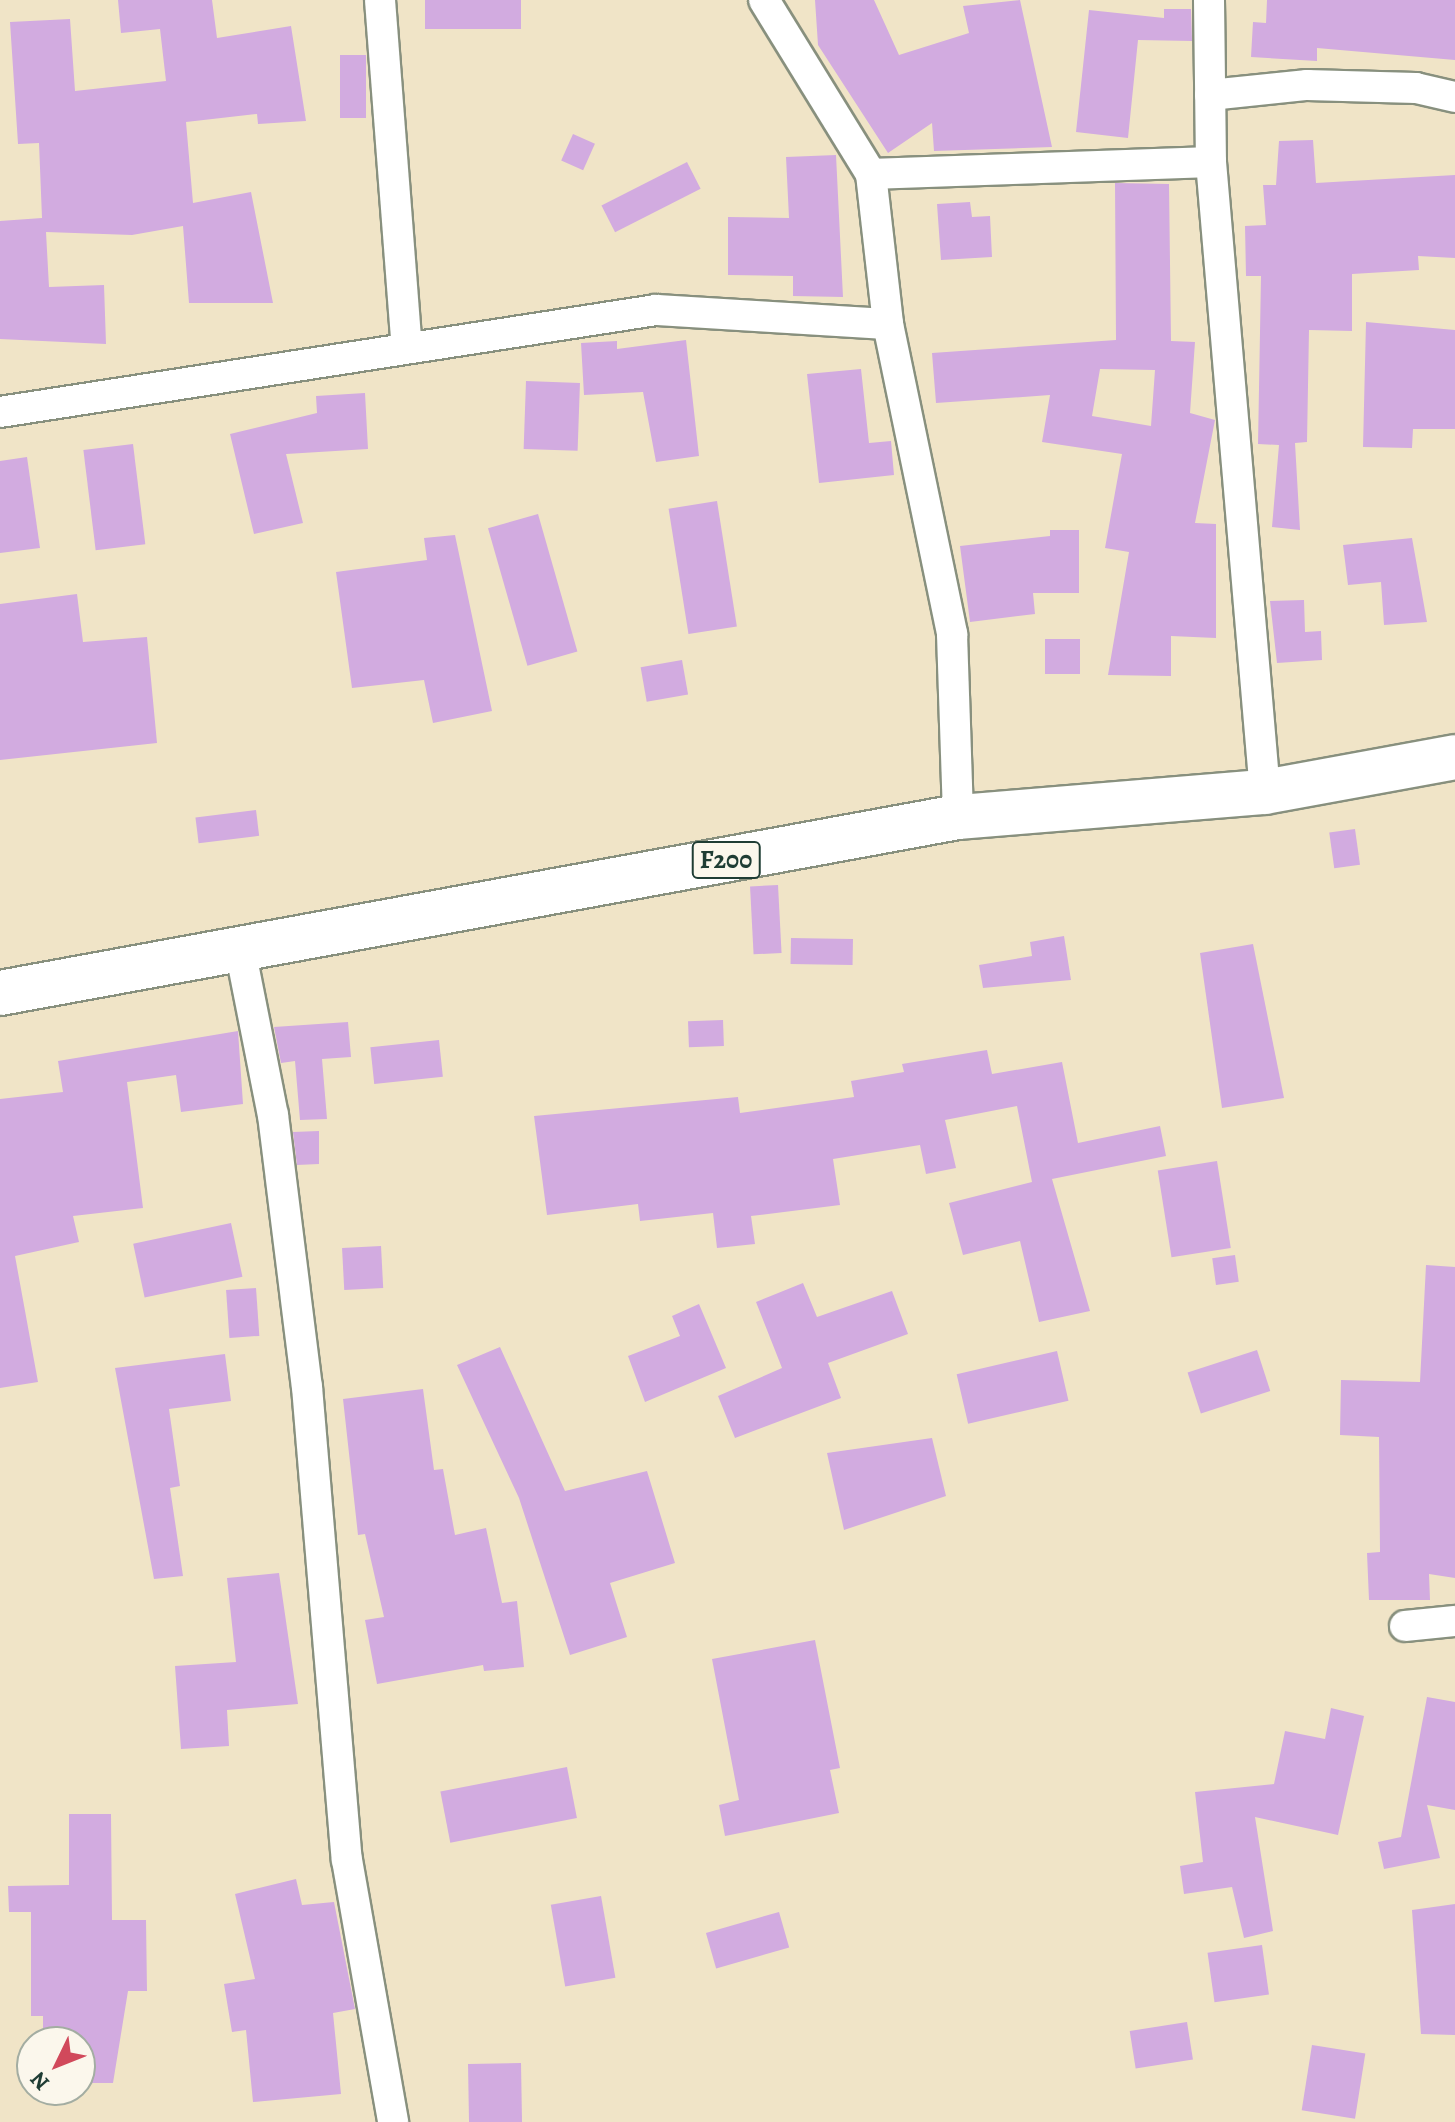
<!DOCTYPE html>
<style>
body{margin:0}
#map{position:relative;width:1455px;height:2122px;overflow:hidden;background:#f0e4c7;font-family:Alegreya,serif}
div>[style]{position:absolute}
.building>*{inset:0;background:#d2abe0;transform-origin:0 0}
.roads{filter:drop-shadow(2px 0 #88907e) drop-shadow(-2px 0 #88907e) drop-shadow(0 2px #88907e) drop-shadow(0 -2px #88907e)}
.street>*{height:30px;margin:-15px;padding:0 15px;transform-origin:15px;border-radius:15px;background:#fff}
.primary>*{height:44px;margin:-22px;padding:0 22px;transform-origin:22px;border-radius:22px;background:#fff}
span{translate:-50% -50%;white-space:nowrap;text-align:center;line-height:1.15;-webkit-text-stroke:6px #fbf7ec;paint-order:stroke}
.shield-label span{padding:2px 6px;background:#fbf7ec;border:2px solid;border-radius:6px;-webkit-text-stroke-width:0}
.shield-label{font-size:26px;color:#1f3d34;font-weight:700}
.north{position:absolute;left:16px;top:2026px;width:80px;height:80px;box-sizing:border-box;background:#fbf7ec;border:2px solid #a3ada2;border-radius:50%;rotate:227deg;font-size:22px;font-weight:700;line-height:32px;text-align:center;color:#1f3d34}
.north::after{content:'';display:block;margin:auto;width:28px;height:36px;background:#d1495b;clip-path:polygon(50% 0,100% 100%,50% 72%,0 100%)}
</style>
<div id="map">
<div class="building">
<i style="clip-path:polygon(118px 0,212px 0,217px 38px,291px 26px,306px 121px,258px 124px,257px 114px,186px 122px,193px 203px,251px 192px,273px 303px,189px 303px,183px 226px,132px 235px,46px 232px,49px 287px,104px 285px,106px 344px,0 339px,0 221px,42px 218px,39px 143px,18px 144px,10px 22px,70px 19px,75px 91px,166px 81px,160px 29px,121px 33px)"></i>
<i style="left:425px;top:0;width:96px;height:29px"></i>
<i style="clip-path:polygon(815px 0,874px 0,899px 55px,969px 33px,963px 6px,1020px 0,1052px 147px,934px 151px,932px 123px,888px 153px,818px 45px)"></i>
<i style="clip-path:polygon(1267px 0,1455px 0,1455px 60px,1317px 48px,1317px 61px,1251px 57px,1253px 22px,1266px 23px)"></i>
<i style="clip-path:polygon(1164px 9px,1191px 9px,1192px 41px,1138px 40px,1128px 138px,1076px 132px,1089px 10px,1164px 18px)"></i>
<i style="left:340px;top:55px;width:26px;height:63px"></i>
<i style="left:573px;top:134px;width:24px;height:29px;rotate:24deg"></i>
<i style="clip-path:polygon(1313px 140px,1316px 183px,1455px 175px,1455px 258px,1418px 256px,1419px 270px,1352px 274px,1352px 331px,1309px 330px,1307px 442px,1295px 443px,1300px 530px,1272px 527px,1279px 445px,1258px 444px,1261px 276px,1246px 276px,1245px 226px,1266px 225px,1263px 185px,1276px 185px,1279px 141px)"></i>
<i style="clip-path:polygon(836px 155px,843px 297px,793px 296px,793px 276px,728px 275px,728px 217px,789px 218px,786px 157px)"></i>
<i style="left:687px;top:162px;width:30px;height:96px;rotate:63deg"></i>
<i style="clip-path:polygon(evenodd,1115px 183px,1169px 184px,1171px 341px,1195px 342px,1190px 413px,1215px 420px,1195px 523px,1216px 524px,1216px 638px,1171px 636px,1171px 676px,1108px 675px,1129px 552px,1105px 548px,1122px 454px,1042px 442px,1050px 395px,936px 403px,932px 353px,1116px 340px,1115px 183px,1100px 369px,1155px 370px,1151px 426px,1092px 416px,1100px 369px)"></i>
<i style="clip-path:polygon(970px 202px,972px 217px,990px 216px,992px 257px,941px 260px,937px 204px)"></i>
<i style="clip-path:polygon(1366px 322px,1455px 330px,1455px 429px,1413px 429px,1412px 448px,1363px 447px)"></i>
<i style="clip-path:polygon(686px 340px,699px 456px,656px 462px,643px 392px,584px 395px,581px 343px,617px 341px,617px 349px)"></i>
<i style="clip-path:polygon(861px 369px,869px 443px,891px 441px,894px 475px,819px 483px,807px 374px)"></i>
<i style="left:526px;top:381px;width:54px;height:68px;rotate:2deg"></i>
<i style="clip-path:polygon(365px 393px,368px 449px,286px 454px,303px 523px,254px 534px,230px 434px,317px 413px,316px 396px)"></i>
<i style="left:133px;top:444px;width:101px;height:50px;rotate:83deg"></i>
<i style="clip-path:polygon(27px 457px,40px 548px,0 553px,0 461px)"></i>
<i style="left:717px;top:501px;width:127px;height:49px;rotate:81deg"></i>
<i style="left:538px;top:514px;width:143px;height:52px;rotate:74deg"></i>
<i style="clip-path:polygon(1050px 530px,1079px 530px,1079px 593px,1033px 593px,1035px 614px,970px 622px,960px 546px,1050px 536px)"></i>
<i style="clip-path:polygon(455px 535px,492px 711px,433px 723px,424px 680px,352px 688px,336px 572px,427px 560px,424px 538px)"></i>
<i style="clip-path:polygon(1412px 538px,1427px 622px,1384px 625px,1381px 582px,1348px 585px,1343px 545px)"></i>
<i style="clip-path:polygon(77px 594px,83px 642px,147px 637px,157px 743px,0 760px,0 604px)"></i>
<i style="clip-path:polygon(1304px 600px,1305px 632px,1321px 631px,1322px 660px,1277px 663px,1270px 601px)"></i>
<i style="left:1045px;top:639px;width:35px;height:35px"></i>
<i style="left:682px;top:660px;width:35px;height:42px;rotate:80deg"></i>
<i style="left:256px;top:810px;width:26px;height:61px;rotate:83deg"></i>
<i style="left:1355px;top:829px;width:36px;height:26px;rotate:82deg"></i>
<i style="left:778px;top:885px;width:68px;height:28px;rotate:87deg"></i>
<i style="clip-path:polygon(1064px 936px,1071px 980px,983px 988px,979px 965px,1032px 956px,1030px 942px)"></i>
<i style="left:791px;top:938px;width:62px;height:26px;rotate:1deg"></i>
<i style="clip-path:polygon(1253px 944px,1284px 1098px,1222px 1108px,1200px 953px)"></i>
<i style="left:723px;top:1020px;width:26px;height:35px;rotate:88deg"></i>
<i style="clip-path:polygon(348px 1022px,351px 1057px,322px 1059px,327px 1119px,300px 1120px,295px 1061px,281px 1063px,274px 1027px)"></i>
<i style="clip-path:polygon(238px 1031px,243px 1104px,181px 1112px,176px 1075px,127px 1082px,143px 1208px,73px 1216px,79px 1242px,15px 1256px,38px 1382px,0 1388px,0 1099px,63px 1092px,58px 1061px)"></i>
<i style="left:439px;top:1040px;width:37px;height:69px;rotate:84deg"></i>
<i style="clip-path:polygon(987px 1050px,992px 1074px,1062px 1062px,1078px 1143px,1160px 1126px,1166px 1156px,1052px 1179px,1090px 1311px,1039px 1322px,1020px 1241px,963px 1255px,949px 1203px,1032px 1182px,1017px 1106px,945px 1120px,956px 1168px,926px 1174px,920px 1145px,833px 1159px,840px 1205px,751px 1216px,755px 1244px,717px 1248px,713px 1213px,640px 1221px,638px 1204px,547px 1215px,534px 1116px,738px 1097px,740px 1113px,854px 1097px,851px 1081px,904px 1072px,902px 1064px)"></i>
<i style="clip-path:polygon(319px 1131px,319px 1164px,297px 1165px,293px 1132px)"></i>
<i style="left:1217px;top:1161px;width:88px;height:60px;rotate:81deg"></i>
<i style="left:231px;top:1223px;width:55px;height:100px;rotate:78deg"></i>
<i style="left:381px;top:1246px;width:42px;height:39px;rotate:87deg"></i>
<i style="left:1235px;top:1255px;width:27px;height:23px;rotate:82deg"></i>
<i style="clip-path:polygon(1426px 1265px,1455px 1267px,1455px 1578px,1429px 1574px,1430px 1600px,1369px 1600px,1367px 1553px,1380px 1552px,1379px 1437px,1340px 1435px,1341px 1380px,1420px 1382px)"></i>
<i style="clip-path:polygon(803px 1283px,817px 1317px,892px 1291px,908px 1334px,828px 1363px,841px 1398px,735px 1438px,718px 1396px,782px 1368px,756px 1302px)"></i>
<i style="left:256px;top:1288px;width:48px;height:30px;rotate:86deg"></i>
<i style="clip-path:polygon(699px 1304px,726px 1368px,645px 1402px,628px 1356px,680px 1336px,672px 1316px)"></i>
<i style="clip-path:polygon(500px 1347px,565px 1491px,647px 1471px,675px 1563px,610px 1583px,627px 1637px,570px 1655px,519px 1498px,457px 1365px)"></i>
<i style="left:1257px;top:1350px;width:43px;height:73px;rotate:72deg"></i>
<i style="left:1057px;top:1351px;width:51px;height:103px;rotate:77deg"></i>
<i style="clip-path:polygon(225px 1354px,231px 1401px,169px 1409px,180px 1486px,170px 1488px,183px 1576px,154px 1579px,115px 1368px)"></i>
<i style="clip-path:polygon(423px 1389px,434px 1470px,443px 1469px,455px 1535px,486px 1528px,502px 1603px,517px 1601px,524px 1667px,484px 1671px,483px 1665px,377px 1684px,365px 1620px,384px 1617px,365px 1534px,358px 1535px,343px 1399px)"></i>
<i style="clip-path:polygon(932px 1438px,946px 1496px,844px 1530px,827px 1453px)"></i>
<i style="clip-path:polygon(279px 1573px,298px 1704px,227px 1710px,229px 1746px,181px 1749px,175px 1666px,236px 1662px,227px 1578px)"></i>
<i style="clip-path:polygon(815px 1640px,840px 1768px,830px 1770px,839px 1813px,725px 1836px,719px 1805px,739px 1800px,712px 1659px)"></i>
<i style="clip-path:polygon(1427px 1697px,1455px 1702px,1455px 1810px,1427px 1805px,1440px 1858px,1384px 1869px,1378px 1842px,1401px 1837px)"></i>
<i style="clip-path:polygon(1331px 1708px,1364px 1716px,1338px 1835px,1255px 1817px,1273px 1931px,1244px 1938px,1232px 1887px,1184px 1894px,1180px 1866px,1203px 1862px,1195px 1792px,1274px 1784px,1285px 1731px,1325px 1739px)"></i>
<i style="left:567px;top:1767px;width:52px;height:129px;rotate:79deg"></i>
<i style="clip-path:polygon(69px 1814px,111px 1814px,112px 1920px,146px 1920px,147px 1991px,128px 1991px,113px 2083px,80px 2083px,80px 2042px,43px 2042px,43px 2016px,31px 2016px,31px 1912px,9px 1912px,8px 1886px,69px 1885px)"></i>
<i style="clip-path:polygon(296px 1879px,302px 1905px,334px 1902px,355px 2009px,333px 2013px,341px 2094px,253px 2102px,246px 2030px,232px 2032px,224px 1984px,255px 1979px,235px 1894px)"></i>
<i style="left:601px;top:1896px;width:83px;height:51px;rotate:80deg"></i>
<i style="clip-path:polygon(1455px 1904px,1455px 2035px,1421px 2034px,1412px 1910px)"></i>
<i style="left:779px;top:1912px;width:37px;height:76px;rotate:74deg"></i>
<i style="left:1262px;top:1945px;width:50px;height:55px;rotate:82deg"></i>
<i style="left:1187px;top:2022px;width:38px;height:58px;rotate:81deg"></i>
<i style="left:1312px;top:2045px;width:54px;height:66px;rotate:9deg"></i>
<i style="left:521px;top:2063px;width:59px;height:53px;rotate:89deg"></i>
</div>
<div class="roads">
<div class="street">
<i style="left:380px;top:0;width:348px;rotate:85.6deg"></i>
<i style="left:764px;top:0;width:204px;rotate:58.4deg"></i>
<i style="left:871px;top:174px;width:151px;rotate:83.5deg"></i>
<i style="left:888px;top:324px;width:317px;rotate:78.3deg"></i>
<i style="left:952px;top:634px;width:183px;rotate:88.1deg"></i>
<i style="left:1209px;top:0;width:162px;rotate:89.3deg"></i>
<i style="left:1211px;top:162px;width:632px;rotate:85.1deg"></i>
<i style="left:1210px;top:95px;width:98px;rotate:-5.9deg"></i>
<i style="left:1307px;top:85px;width:109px;rotate:1.6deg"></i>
<i style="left:1416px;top:88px;width:40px;rotate:13deg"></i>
<i style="left:871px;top:174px;width:340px;rotate:-2deg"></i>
<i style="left:0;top:412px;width:664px;rotate:-8.84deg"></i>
<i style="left:656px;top:310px;width:232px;rotate:3.5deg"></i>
<i style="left:240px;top:949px;width:169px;rotate:78.8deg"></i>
<i style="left:273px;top:1115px;width:274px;rotate:82.9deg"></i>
<i style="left:307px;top:1387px;width:475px;rotate:85.2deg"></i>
<i style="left:347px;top:1860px;width:266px;rotate:80deg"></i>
<i style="left:1405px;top:1626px;width:50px;rotate:-5.7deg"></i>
</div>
<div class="primary">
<i style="left:0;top:993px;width:974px;rotate:-10.41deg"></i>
<i style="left:958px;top:817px;width:308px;rotate:-4.7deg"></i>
<i style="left:1265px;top:792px;width:193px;rotate:-10.4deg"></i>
</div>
</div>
<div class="shield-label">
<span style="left:726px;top:860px">F200</span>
</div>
<div class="north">N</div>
</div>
